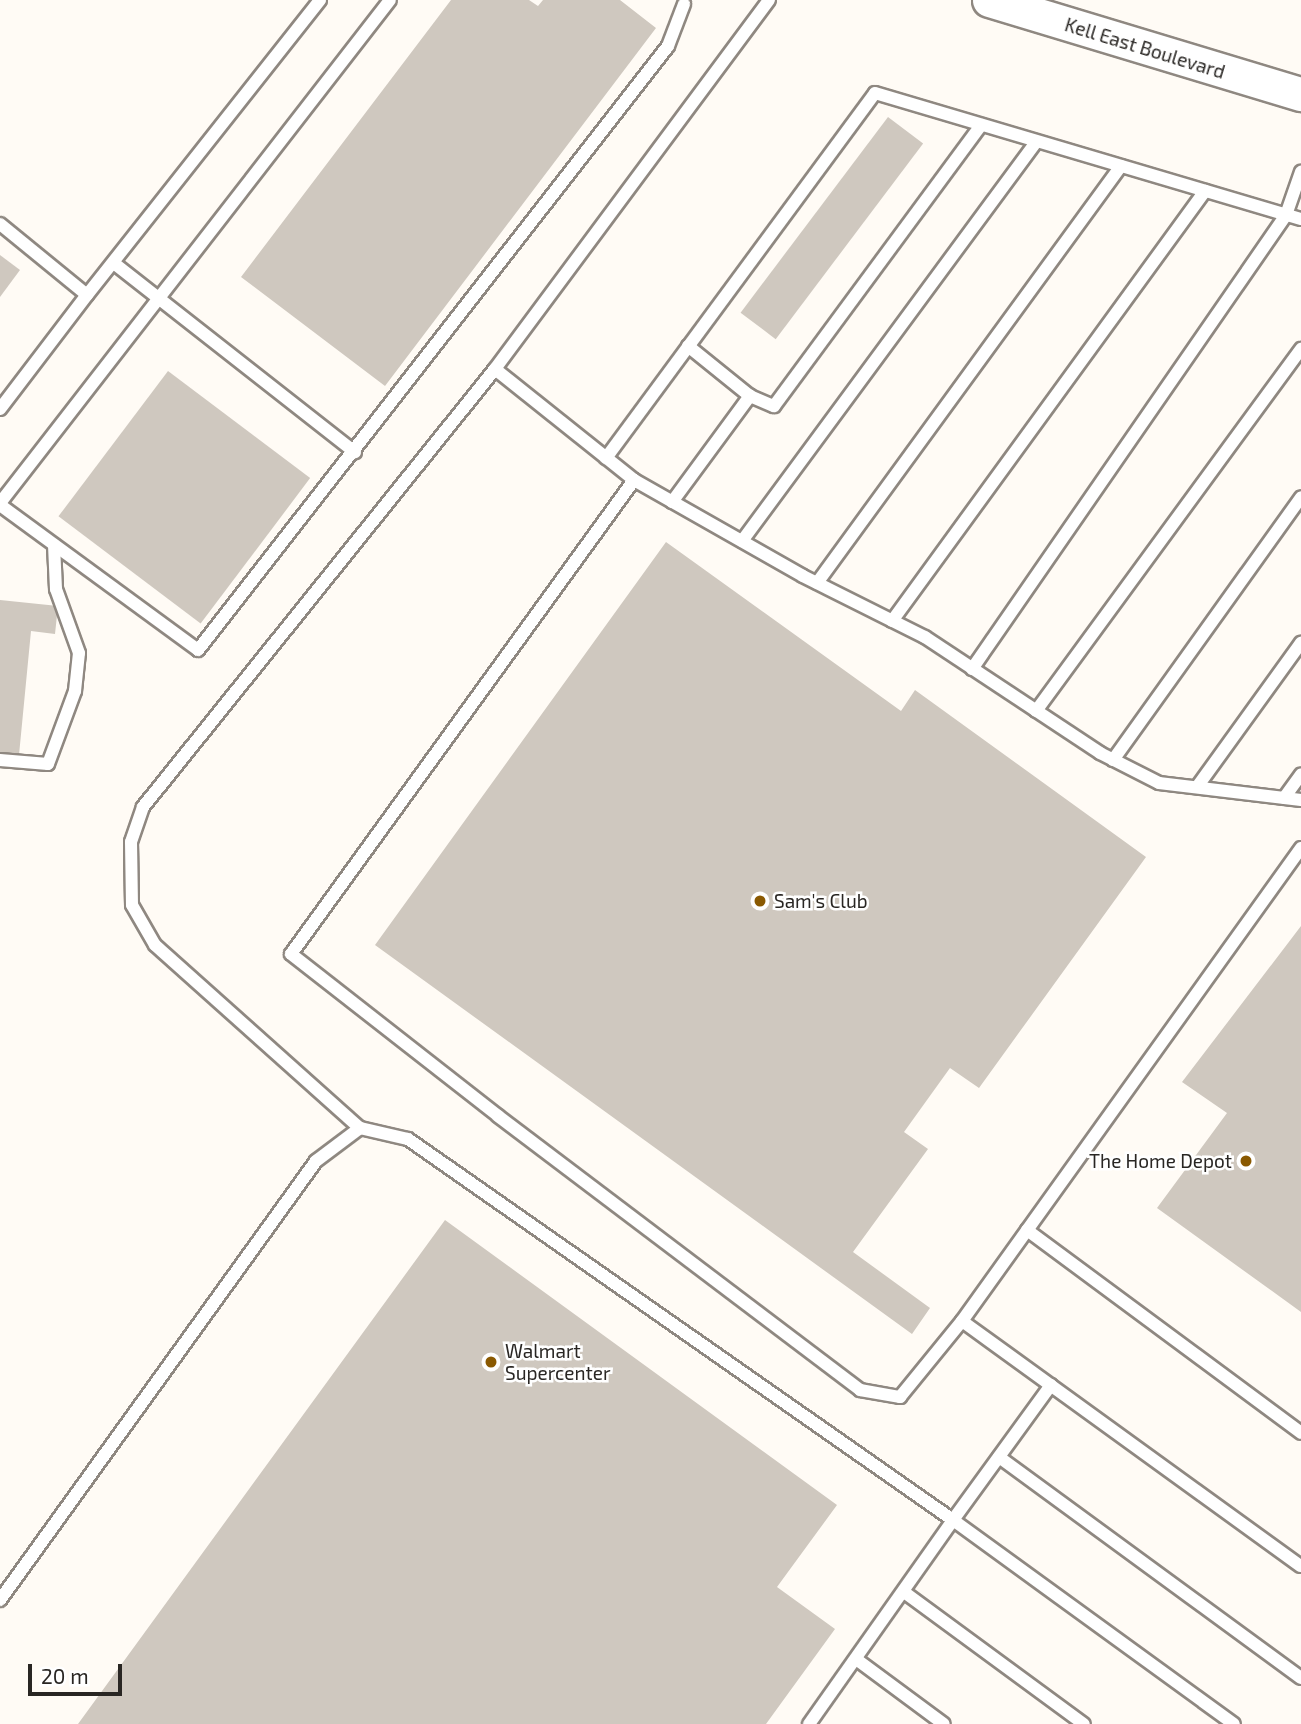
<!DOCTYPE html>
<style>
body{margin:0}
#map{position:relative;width:1301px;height:1724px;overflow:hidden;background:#fffbf5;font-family:"Exo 2",sans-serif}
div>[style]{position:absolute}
.building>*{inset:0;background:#cfc8bf;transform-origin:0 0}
.roads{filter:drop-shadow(2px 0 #8f8881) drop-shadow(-2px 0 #8f8881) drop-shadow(0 2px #8f8881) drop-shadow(0 -2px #8f8881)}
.lane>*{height:12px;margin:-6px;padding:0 6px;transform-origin:6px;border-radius:6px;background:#fff}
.secondary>*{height:33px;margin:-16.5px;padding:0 16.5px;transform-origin:16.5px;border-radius:16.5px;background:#fff}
.dots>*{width:19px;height:19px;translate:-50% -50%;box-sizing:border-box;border:4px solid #fff;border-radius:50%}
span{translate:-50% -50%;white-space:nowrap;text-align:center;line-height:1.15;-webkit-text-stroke:5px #fff;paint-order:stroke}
.street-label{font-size:19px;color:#292623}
.poi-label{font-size:19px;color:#292623}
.left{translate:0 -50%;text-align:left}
.right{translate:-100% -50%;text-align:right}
.scale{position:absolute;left:28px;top:1664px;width:94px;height:32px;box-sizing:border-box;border:4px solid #292623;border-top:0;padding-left:9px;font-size:21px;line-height:24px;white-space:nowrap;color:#292623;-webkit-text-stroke:5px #fff;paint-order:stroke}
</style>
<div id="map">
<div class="building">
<i style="clip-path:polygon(451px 0,529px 0,538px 6px,543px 0,620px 0,656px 28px,385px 386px,241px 277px)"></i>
<i style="left:888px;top:117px;width:44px;height:245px;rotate:37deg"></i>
<i style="clip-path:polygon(0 255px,20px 270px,0 297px)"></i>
<i style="left:168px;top:371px;width:178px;height:182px;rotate:37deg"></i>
<i style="clip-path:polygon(666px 542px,901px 711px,915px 690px,1146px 857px,979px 1088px,950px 1068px,904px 1132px,928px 1149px,853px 1252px,930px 1308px,912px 1334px,375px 945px)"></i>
<i style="clip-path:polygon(0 600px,58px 606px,55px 634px,31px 631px,19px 755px,0 753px)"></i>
<i style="clip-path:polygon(1301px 926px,1301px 1312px,1157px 1208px,1227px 1113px,1182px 1082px)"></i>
<i style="clip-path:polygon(445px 1220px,837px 1505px,777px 1587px,835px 1629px,766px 1724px,78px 1724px)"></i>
</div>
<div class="roads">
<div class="lane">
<i style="left:769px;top:0;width:460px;rotate:126.6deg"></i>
<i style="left:495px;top:369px;width:562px;rotate:128.79deg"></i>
<i style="left:143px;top:807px;width:37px;rotate:109deg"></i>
<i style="left:131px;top:842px;width:63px;rotate:89.1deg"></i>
<i style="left:132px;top:905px;width:46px;rotate:60.1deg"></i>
<i style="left:155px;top:945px;width:275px;rotate:41.8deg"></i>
<i style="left:360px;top:1128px;width:49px;rotate:12.9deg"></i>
<i style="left:408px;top:1139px;width:665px;rotate:34.96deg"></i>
<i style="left:953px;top:1520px;width:250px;rotate:125.2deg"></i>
<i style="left:0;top:224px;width:112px;rotate:39.2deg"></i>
<i style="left:87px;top:295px;width:376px;rotate:-51.7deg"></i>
<i style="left:115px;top:264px;width:305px;rotate:38.1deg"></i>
<i style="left:688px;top:346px;width:80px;rotate:38.9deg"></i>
<i style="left:750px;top:396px;width:26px;rotate:23deg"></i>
<i style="left:774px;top:406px;width:349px;rotate:-53.6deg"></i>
<i style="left:495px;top:369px;width:178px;rotate:38.6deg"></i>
<i style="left:634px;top:480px;width:585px;rotate:125.89deg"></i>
<i style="left:291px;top:954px;width:263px;rotate:38deg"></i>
<i style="left:498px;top:1116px;width:454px;rotate:37.1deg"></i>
<i style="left:860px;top:1390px;width:41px;rotate:9.9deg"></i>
<i style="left:900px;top:1397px;width:98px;rotate:-50.8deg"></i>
<i style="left:962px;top:1321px;width:582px;rotate:-54.37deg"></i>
<i style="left:0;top:409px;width:143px;rotate:-52.7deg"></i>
<i style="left:606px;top:458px;width:453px;rotate:-53.6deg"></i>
<i style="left:875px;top:93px;width:444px;rotate:16.5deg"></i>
<i style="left:634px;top:480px;width:194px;rotate:29.6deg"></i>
<i style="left:803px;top:576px;width:136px;rotate:26.6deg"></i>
<i style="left:925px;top:637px;width:210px;rotate:33.5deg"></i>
<i style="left:1100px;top:753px;width:66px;rotate:27deg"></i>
<i style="left:1159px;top:783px;width:143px;rotate:6.8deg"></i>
<i style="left:672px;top:502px;width:132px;rotate:-53.7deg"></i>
<i style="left:0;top:503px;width:636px;rotate:-52.21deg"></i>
<i style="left:0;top:505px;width:245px;rotate:36.2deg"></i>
<i style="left:198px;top:650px;width:765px;rotate:-52.11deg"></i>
<i style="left:668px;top:46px;width:45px;rotate:-69.1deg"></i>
<i style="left:742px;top:541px;width:496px;rotate:-53.6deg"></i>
<i style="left:817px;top:583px;width:516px;rotate:-53.91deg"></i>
<i style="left:892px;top:621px;width:532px;rotate:-53.95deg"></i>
<i style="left:972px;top:669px;width:552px;rotate:-55.33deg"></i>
<i style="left:1286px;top:215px;width:46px;rotate:-70.8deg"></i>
<i style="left:1036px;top:711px;width:449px;rotate:-53.8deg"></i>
<i style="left:0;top:760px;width:48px;rotate:4.8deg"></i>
<i style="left:48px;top:764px;width:78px;rotate:-69.7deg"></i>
<i style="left:75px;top:691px;width:38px;rotate:-84deg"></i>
<i style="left:79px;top:653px;width:68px;rotate:-109.8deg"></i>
<i style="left:56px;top:589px;width:44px;rotate:-92.6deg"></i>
<i style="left:1113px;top:760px;width:323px;rotate:-54.4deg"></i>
<i style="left:1197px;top:787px;width:178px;rotate:-54.2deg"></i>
<i style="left:1284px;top:798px;width:29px;rotate:-54deg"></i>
<i style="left:1027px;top:1230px;width:341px;rotate:36.5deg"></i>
<i style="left:962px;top:1321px;width:418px;rotate:35.9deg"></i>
<i style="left:1051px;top:1385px;width:167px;rotate:126deg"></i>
<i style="left:953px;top:1520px;width:347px;rotate:36deg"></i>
<i style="left:999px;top:1457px;width:374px;rotate:36.2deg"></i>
<i style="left:904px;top:1592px;width:223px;rotate:36.3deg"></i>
<i style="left:0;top:1600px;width:541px;rotate:-54.25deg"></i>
<i style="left:316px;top:1161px;width:55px;rotate:-36.9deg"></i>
<i style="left:856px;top:1659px;width:109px;rotate:36.5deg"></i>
</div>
<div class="secondary">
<i style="left:989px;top:0;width:326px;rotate:16.8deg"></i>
</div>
</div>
<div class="dots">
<i style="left:760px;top:901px;background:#8a5901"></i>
<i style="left:1246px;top:1161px;background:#8a5901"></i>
<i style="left:491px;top:1362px;background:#8a5901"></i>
</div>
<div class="street-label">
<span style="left:1145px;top:48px;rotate:17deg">Kell East Boulevard</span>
</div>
<div class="poi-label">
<span class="left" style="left:774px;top:901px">Sam's Club</span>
<span class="right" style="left:1232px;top:1161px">The Home Depot</span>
<span class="left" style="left:505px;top:1362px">Walmart<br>Supercenter</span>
</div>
<div class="scale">20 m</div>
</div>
